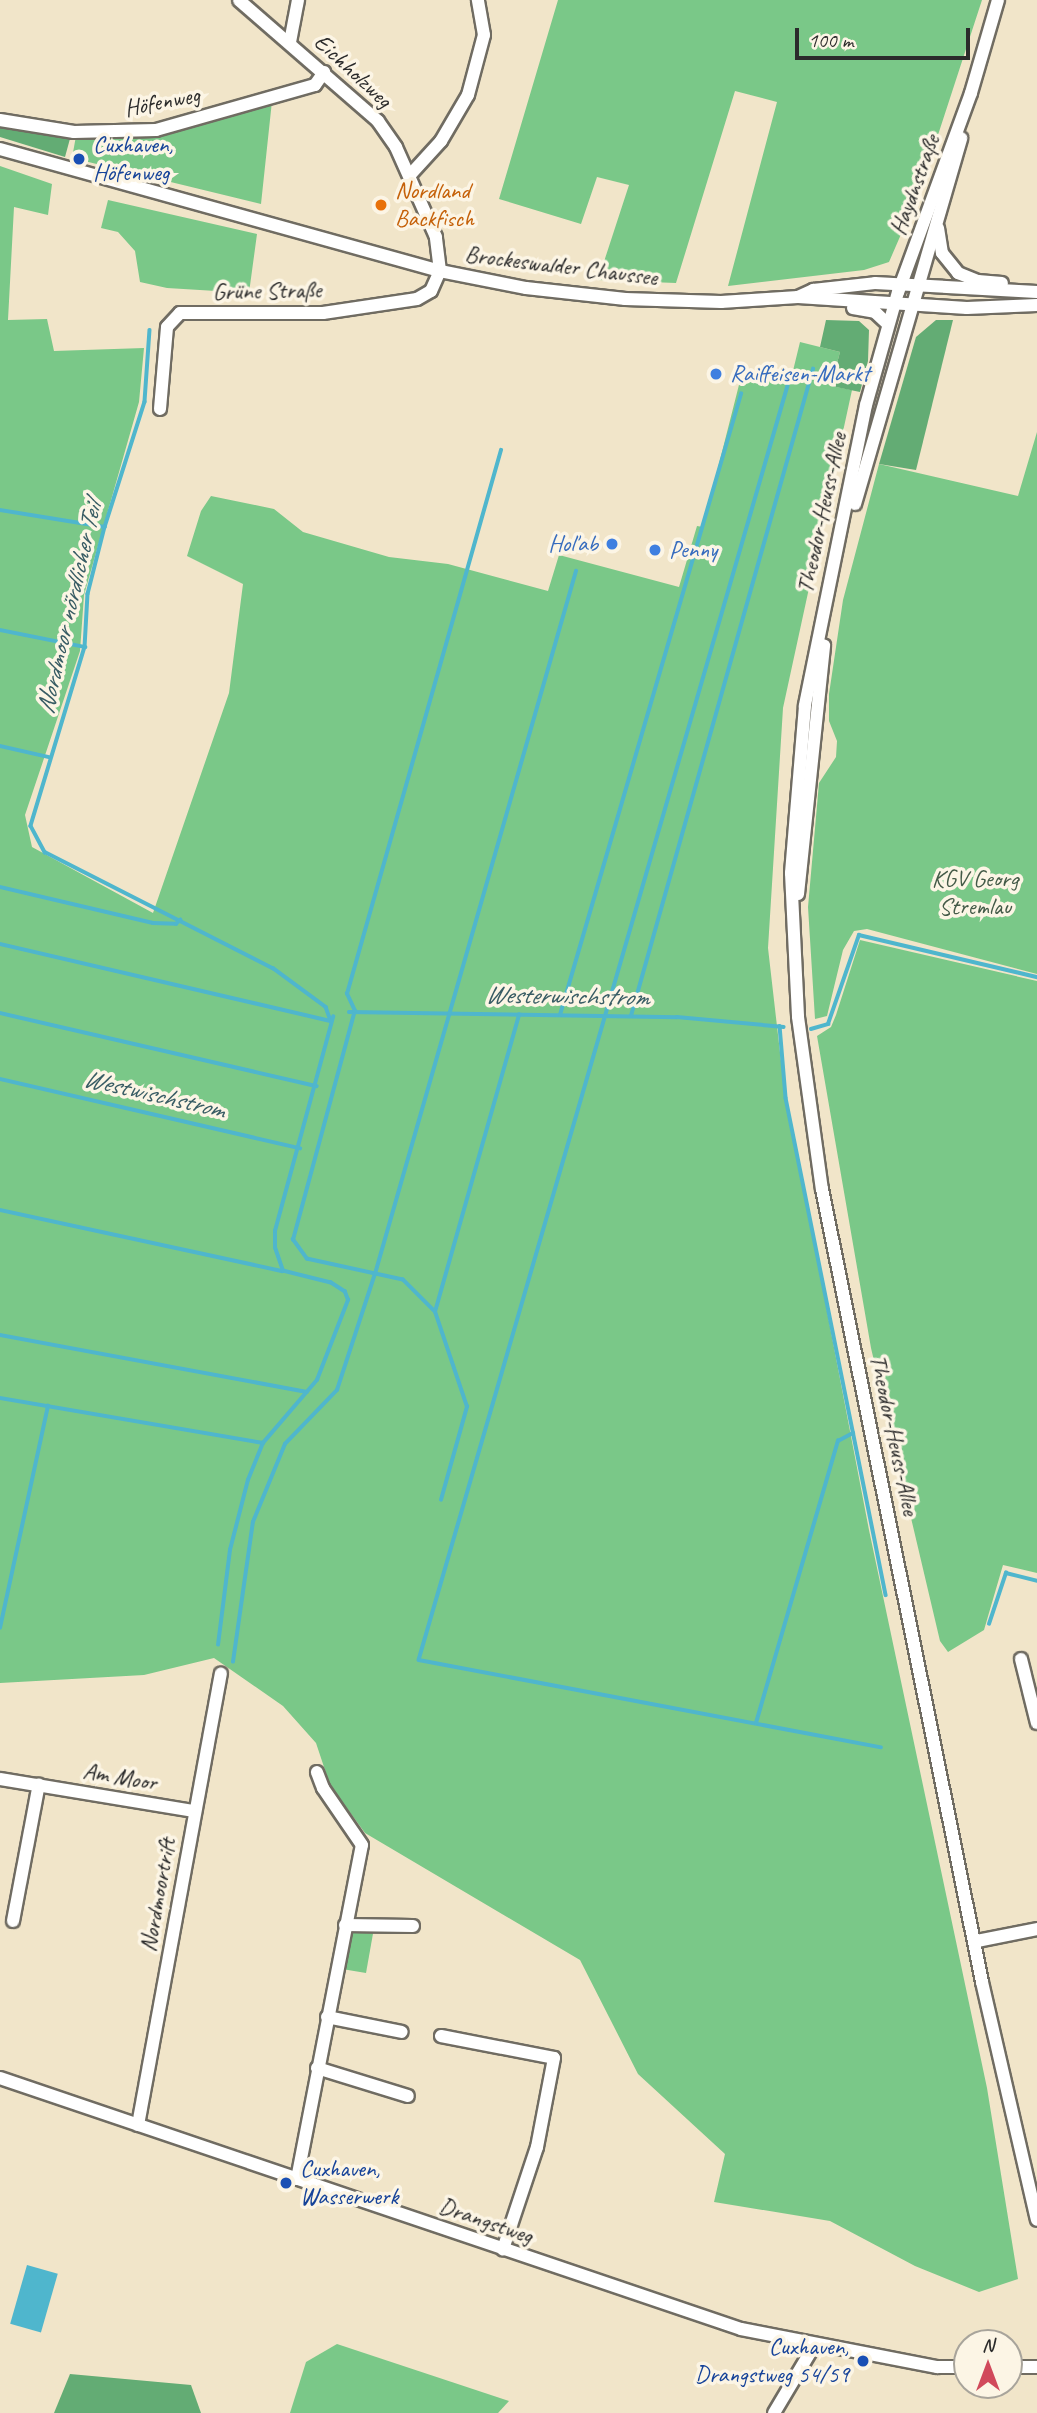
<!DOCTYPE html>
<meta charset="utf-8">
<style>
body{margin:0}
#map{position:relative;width:1037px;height:2413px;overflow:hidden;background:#f1e5c9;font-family:Caveat,sans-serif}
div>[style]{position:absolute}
.green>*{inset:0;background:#7ac888}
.forest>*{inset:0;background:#63ac74}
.water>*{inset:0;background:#4fb6cd;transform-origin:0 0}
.stream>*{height:3.5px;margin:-1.75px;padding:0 1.75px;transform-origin:1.75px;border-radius:1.75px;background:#4fb6cd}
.roads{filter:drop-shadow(2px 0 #706c62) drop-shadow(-2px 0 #706c62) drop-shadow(0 2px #706c62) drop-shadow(0 -2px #706c62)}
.minor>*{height:12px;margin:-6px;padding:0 6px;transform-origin:6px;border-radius:6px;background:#fff}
.dots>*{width:19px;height:19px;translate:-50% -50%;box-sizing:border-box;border:4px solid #fcf5e5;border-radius:50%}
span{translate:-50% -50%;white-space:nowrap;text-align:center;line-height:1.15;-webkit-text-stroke:7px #fcf5e5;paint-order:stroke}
.street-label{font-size:24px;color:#2b2b2b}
.transit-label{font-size:24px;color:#164399}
.left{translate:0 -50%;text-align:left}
.right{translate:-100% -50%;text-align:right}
.food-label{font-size:24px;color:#c56008}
.shop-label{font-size:24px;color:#366cbe}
.park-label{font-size:24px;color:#435a47}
.water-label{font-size:26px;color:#385c64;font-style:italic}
.north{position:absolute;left:953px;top:2329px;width:70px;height:70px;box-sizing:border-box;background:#fcf5e5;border:2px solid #a8a49b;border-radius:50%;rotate:0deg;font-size:19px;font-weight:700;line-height:28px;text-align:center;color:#2b2b2b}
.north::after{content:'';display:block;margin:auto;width:24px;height:32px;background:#d1495b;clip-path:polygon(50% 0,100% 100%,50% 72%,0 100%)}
.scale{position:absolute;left:795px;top:28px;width:175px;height:32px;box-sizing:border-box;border:4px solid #2b2b2b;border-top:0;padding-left:9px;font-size:21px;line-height:24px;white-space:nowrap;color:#2b2b2b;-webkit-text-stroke:5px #fcf5e5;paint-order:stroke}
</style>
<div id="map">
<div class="green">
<i style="clip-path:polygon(558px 0,982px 0,907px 230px,902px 232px,889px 262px,864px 270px,728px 286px,777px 102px,735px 91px,676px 283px,598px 280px,629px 185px,597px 177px,581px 224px,499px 199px)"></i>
<i style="clip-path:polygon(272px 101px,261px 204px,72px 158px,76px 136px,168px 135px)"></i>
<i style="clip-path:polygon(0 166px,52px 184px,48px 215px,14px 207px,8px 320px,47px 319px,54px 351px,144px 348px,139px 402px,84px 595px,80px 651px,25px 815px,32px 847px,153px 913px,229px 693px,243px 584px,187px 556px,201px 511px,211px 496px,274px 509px,303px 532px,389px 557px,448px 564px,548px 591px,559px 555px,679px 587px,697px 526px,703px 527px,743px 369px,791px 379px,800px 342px,840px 352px,831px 386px,852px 390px,783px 708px,768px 948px,784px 1087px,869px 1530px,987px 2088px,1018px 2279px,979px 2292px,915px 2266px,830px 2221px,714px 2202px,725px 2154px,638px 2074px,580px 1960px,365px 1833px,330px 1785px,316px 1743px,283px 1706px,214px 1658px,144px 1675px,0 1683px)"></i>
<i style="clip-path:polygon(108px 200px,257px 234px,249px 293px,167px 288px,140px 282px,135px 251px,118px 232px,101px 228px)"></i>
<i style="clip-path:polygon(1037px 432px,1037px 974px,867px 929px,854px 931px,843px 950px,827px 1016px,815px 1019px,808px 907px,819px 783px,836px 757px,837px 741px,829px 721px,829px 694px,843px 600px,879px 464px,1018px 496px)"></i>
<i style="clip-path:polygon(860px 940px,1037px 981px,1037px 1573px,1003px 1565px,984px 1630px,948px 1652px,940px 1641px,871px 1348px,817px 1036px,831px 1027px,836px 1015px)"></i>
<i style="clip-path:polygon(374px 1928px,366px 1973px,342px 1969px,348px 1937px,355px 1929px)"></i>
<i style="clip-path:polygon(337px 2344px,509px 2401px,498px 2413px,290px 2413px,306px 2362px)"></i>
</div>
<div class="forest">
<i style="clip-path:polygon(0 125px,71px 135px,65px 157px,0 137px)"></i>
<i style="clip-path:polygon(826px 320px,859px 321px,869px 330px,868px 361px,860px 392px,831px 386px,840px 352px,820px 347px)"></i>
<i style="clip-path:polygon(936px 320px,953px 320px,916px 470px,879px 464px,916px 337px)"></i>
<i style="clip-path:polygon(70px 2374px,191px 2385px,201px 2413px,54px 2413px)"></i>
</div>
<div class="water">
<i style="left:27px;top:2265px;width:32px;height:61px;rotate:16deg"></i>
</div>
<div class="stream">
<i style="left:150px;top:330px;width:72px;rotate:94deg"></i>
<i style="left:145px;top:402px;width:131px;rotate:107.7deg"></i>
<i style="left:105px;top:527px;width:69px;rotate:104.2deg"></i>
<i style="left:88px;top:594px;width:53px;rotate:93.2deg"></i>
<i style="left:85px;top:647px;width:187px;rotate:106.8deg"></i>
<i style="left:31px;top:826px;width:30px;rotate:62deg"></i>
<i style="left:45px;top:852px;width:256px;rotate:27deg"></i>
<i style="left:273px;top:968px;width:66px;rotate:36.3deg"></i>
<i style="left:326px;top:1007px;width:12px;rotate:70deg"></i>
<i style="left:788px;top:386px;width:1326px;rotate:106.15deg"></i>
<i style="left:419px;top:1660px;width:470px;rotate:10.7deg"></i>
<i style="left:0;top:510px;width:106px;rotate:9.2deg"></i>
<i style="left:0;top:630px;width:87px;rotate:11.3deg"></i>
<i style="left:0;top:746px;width:50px;rotate:12.7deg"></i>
<i style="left:0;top:887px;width:157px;rotate:13.2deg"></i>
<i style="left:153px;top:923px;width:23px;rotate:2deg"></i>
<i style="left:176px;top:924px;width:6px;rotate:-45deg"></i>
<i style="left:0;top:944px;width:339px;rotate:13.1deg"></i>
<i style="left:349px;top:1012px;width:328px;rotate:0.9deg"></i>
<i style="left:677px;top:1017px;width:107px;rotate:5.3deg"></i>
<i style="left:0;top:1013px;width:325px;rotate:13deg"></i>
<i style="left:560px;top:1015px;width:647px;rotate:-73.75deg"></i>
<i style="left:631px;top:1016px;width:672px;rotate:-74.29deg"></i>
<i style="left:780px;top:1026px;width:72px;rotate:85.2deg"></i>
<i style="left:786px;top:1098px;width:507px;rotate:78.62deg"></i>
<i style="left:811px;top:1029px;width:18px;rotate:-16deg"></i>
<i style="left:828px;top:1024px;width:94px;rotate:-70.8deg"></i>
<i style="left:859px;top:935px;width:183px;rotate:13.3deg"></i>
<i style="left:0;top:1079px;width:308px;rotate:13deg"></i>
<i style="left:0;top:1210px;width:289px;rotate:12.2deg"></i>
<i style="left:435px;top:1312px;width:309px;rotate:-74.2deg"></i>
<i style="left:0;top:1335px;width:312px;rotate:10.5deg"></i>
<i style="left:0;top:1398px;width:267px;rotate:9.7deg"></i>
<i style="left:441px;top:1500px;width:97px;rotate:-74.4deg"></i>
<i style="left:467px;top:1407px;width:100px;rotate:-108.6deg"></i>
<i style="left:435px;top:1312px;width:45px;rotate:-135deg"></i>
<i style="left:403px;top:1280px;width:98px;rotate:-167.7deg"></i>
<i style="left:307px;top:1259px;width:24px;rotate:-126deg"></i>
<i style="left:293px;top:1240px;width:237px;rotate:-74.9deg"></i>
<i style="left:355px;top:1011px;width:19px;rotate:-115deg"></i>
<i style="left:347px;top:994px;width:565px;rotate:-74.19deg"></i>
<i style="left:989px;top:1624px;width:54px;rotate:-71.6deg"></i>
<i style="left:1006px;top:1573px;width:32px;rotate:14deg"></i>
<i style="left:0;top:1628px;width:227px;rotate:-77.8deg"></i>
<i style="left:218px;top:1645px;width:96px;rotate:-82.8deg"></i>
<i style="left:230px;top:1550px;width:72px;rotate:-75.6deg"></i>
<i style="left:248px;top:1480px;width:40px;rotate:-68deg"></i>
<i style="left:263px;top:1443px;width:83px;rotate:-49.4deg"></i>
<i style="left:317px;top:1380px;width:86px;rotate:-68.8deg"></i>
<i style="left:348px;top:1300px;width:9px;rotate:-111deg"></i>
<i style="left:345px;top:1292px;width:17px;rotate:-147deg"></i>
<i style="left:331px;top:1283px;width:49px;rotate:-166deg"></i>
<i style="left:283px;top:1271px;width:24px;rotate:-109deg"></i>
<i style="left:275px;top:1248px;width:17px;rotate:-90deg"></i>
<i style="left:275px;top:1231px;width:222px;rotate:-74.8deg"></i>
<i style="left:233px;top:1662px;width:141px;rotate:-81.9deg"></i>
<i style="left:253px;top:1522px;width:84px;rotate:-67.7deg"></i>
<i style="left:285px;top:1444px;width:75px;rotate:-46.1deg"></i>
<i style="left:337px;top:1390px;width:122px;rotate:-71.9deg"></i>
<i style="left:375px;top:1274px;width:731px;rotate:-74.04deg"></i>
<i style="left:756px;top:1723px;width:294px;rotate:-73.8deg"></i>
<i style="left:838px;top:1441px;width:17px;rotate:-28deg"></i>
</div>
<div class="roads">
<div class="minor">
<i style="left:998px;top:0;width:97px;rotate:106.2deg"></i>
<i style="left:971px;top:93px;width:212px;rotate:110.1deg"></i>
<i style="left:898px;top:292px;width:117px;rotate:105.8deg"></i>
<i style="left:866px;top:405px;width:307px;rotate:101.5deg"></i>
<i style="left:805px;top:706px;width:168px;rotate:94.8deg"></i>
<i style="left:791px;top:873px;width:144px;rotate:87.2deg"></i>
<i style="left:798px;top:1017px;width:174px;rotate:82.1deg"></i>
<i style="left:822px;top:1189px;width:809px;rotate:78.59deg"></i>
<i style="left:982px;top:1982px;width:244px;rotate:77deg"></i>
<i style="left:290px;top:42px;width:43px;rotate:-79.2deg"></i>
<i style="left:0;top:120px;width:75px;rotate:9.2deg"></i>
<i style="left:74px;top:132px;width:82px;rotate:-1.4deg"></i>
<i style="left:156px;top:130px;width:165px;rotate:-15.8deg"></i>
<i style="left:315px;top:85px;width:16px;rotate:-55deg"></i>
<i style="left:0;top:149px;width:457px;rotate:15.5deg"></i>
<i style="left:440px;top:271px;width:88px;rotate:11.2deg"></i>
<i style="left:526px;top:288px;width:100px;rotate:6.3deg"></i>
<i style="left:625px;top:299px;width:96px;rotate:1.8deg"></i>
<i style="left:721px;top:302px;width:77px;rotate:-3.7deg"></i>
<i style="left:798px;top:297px;width:17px;rotate:-25deg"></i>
<i style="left:813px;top:290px;width:62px;rotate:-6.4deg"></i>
<i style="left:875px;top:283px;width:162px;rotate:3.2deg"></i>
<i style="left:410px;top:175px;width:46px;rotate:-47.6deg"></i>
<i style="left:441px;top:141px;width:53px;rotate:-59.6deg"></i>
<i style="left:468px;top:95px;width:62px;rotate:-75.1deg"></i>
<i style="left:484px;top:35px;width:36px;rotate:-100deg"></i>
<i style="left:938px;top:228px;width:25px;rotate:81deg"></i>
<i style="left:942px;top:253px;width:26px;rotate:51deg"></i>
<i style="left:958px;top:273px;width:22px;rotate:22deg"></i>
<i style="left:978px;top:281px;width:24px;rotate:5deg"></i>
<i style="left:798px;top:297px;width:169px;rotate:3.7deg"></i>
<i style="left:967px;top:308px;width:70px;rotate:-2.5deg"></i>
<i style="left:853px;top:308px;width:22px;rotate:10deg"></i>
<i style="left:875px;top:312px;width:18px;rotate:43deg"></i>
<i style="left:160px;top:409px;width:82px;rotate:-85.1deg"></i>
<i style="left:167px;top:327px;width:19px;rotate:-47deg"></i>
<i style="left:180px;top:313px;width:143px"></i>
<i style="left:323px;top:313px;width:95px;rotate:-8.5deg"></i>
<i style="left:417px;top:299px;width:16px;rotate:-30deg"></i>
<i style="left:431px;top:291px;width:22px;rotate:-66deg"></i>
<i style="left:440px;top:271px;width:34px;rotate:-97deg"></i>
<i style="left:436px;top:237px;width:98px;rotate:-114deg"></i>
<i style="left:396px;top:147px;width:32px;rotate:-125deg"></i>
<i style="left:378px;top:121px;width:184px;rotate:-139deg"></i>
<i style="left:855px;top:504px;width:381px;rotate:-73.8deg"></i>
<i style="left:798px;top:894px;width:250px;rotate:-84deg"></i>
<i style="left:1021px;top:1659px;width:66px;rotate:76deg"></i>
<i style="left:0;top:1779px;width:197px;rotate:9.4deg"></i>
<i style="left:13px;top:1921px;width:139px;rotate:-79.3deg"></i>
<i style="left:345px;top:1925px;width:68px;rotate:0.8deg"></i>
<i style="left:977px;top:1941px;width:61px;rotate:-11.3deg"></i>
<i style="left:327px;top:2017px;width:76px;rotate:11.3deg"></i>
<i style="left:441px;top:2036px;width:115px;rotate:11deg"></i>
<i style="left:554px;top:2058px;width:91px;rotate:100.8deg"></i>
<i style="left:537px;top:2147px;width:108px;rotate:108.4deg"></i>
<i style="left:317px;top:2068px;width:95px;rotate:17.1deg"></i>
<i style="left:0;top:2078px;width:782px;rotate:18.71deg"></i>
<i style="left:741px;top:2329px;width:200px;rotate:11deg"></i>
<i style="left:937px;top:2367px;width:30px"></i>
<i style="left:138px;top:2125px;width:459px;rotate:-79.6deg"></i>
<i style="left:297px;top:2179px;width:340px;rotate:-79deg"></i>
<i style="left:362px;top:1845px;width:69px;rotate:-124.4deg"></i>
<i style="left:323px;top:1788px;width:17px;rotate:-111deg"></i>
<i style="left:1009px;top:2367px;width:28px"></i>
<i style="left:774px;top:2413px;width:78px;rotate:-59.2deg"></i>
</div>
</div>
<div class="dots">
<i style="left:79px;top:159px;background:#1a4fb4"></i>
<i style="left:381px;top:205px;background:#e8710a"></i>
<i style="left:716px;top:374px;background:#3f7fe0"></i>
<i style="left:612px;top:544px;background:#3f7fe0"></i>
<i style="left:655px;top:550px;background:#3f7fe0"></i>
<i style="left:286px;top:2183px;background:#1a4fb4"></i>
<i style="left:863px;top:2361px;background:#1a4fb4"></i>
</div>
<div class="street-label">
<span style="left:353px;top:71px;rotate:43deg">Eichholzweg</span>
<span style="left:162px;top:102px;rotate:-11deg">Höfenweg</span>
<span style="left:915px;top:185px;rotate:-70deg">Haydnstraße</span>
<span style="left:561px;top:266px;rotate:7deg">Brockeswalder Chaussee</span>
<span style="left:267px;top:291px;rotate:-1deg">Grüne Straße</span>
<span style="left:822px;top:513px;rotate:-78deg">Theodor-Heuss-Allee</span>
<span style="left:894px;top:1435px;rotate:78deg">Theodor-Heuss-Allee</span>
<span style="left:120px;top:1777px;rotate:10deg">Am Moor</span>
<span style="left:158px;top:1895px;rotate:-80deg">Nordmoortrift</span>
<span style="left:486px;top:2221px;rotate:19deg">Drangstweg</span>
</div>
<div class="transit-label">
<span class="left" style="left:93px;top:159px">Cuxhaven,<br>Höfenweg</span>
<span class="left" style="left:300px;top:2183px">Cuxhaven,<br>Wasserwerk</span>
<span class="right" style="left:849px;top:2361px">Cuxhaven,<br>Drangstweg 54/59</span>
</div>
<div class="food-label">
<span class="left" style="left:395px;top:205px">Nordland<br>Backfisch</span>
</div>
<div class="shop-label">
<span class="left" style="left:730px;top:374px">Raiffeisen-Markt</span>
<span class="right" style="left:598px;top:544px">Hol'ab</span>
<span class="left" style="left:669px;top:550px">Penny</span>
</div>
<div class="park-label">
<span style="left:975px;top:893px">KGV Georg<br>Stremlau</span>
</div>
<div class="water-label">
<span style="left:69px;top:608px;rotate:-77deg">Nordmoor nördlicher Teil</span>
<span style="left:567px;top:996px;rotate:1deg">Westerwischstrom</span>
<span style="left:154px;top:1094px;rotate:13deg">Westwischstrom</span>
</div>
<div class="north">N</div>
<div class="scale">100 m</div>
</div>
